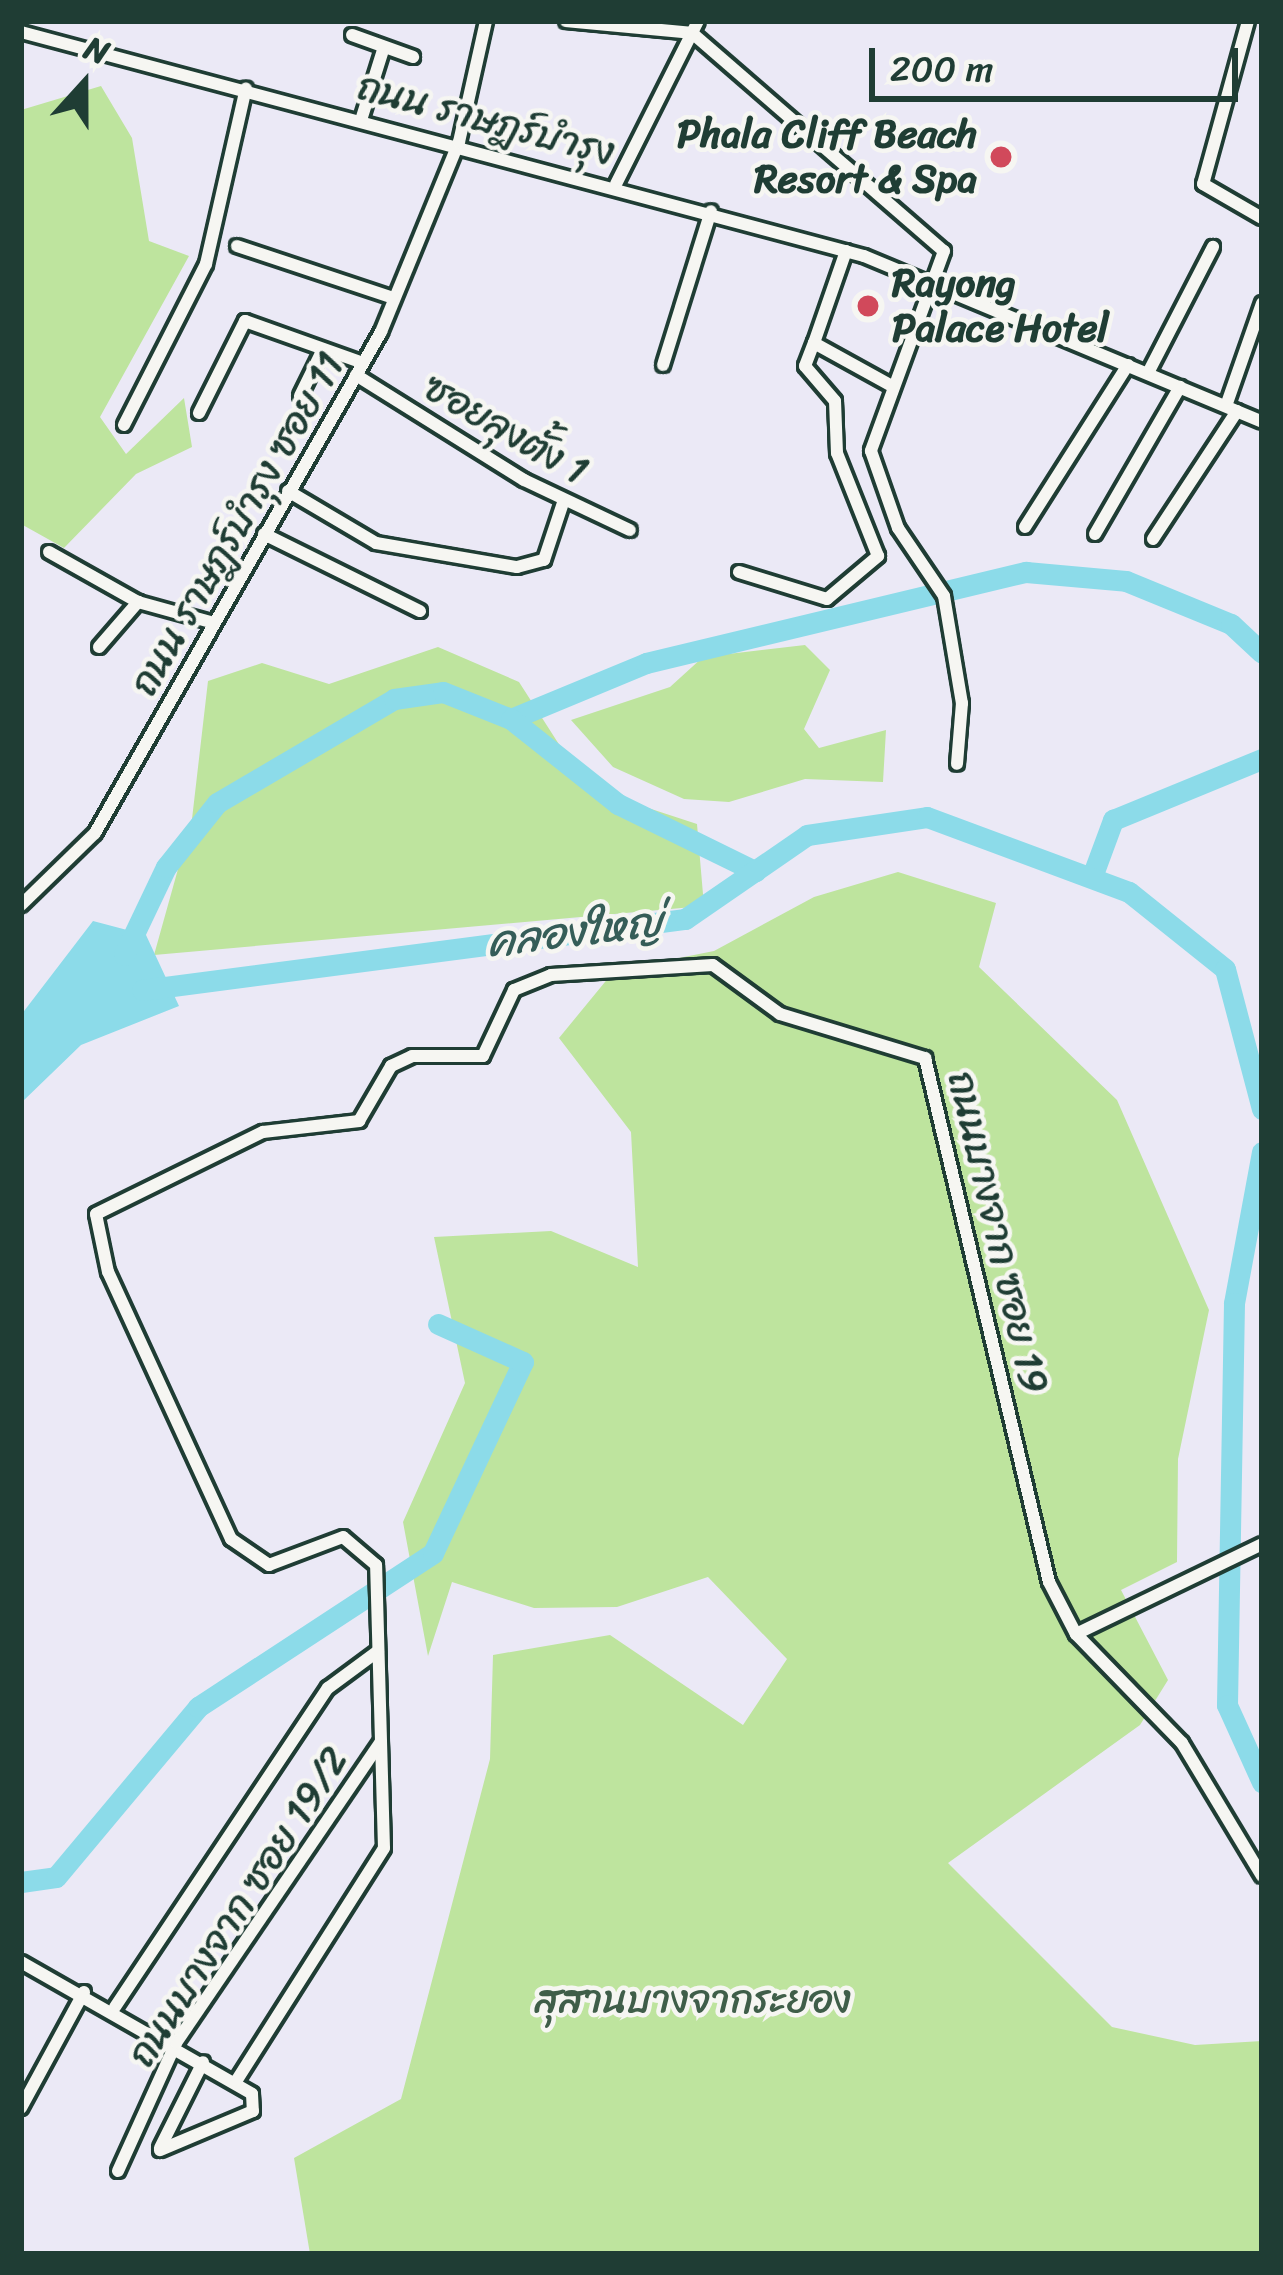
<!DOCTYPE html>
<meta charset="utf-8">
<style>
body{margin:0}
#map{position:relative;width:1283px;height:2275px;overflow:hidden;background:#ebe9f6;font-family:Sriracha,"Playpen Sans Thai",sans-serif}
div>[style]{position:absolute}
.green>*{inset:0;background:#bee49e}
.water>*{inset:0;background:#8cdbe9}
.river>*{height:21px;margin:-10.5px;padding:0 10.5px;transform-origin:10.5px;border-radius:10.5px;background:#8cdbe9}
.roads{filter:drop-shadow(3px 0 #1f3d34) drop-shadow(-3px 0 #1f3d34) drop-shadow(0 3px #1f3d34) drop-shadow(0 -3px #1f3d34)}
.minor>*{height:12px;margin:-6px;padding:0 6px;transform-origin:6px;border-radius:6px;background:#f6f6f2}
.dots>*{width:33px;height:33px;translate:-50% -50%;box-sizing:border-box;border:6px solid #f6f6f2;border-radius:50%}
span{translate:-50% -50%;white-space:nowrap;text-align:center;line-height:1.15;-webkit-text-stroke:9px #f6f6f2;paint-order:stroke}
.street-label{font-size:39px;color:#1f3d34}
.poi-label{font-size:39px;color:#1f3d34;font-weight:700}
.right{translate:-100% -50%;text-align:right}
.left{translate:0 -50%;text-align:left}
.park-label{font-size:39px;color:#3f5e49}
.water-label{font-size:42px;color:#355d58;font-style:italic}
.frame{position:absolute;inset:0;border:24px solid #1f3d34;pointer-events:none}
.north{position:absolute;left:24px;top:24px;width:120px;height:120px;-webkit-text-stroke:9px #f6f6f2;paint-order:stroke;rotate:21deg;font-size:33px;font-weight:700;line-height:48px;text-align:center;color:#1f3d34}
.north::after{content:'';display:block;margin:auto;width:42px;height:54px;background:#1f3d34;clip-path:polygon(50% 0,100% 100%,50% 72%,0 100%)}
.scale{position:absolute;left:869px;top:48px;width:369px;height:54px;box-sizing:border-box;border:6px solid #1f3d34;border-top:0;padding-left:15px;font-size:36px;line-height:42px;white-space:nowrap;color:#1f3d34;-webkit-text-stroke:9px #f6f6f2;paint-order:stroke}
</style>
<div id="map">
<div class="green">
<i style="clip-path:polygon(101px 86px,132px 138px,149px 241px,189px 256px,100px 417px,126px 454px,184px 398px,192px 447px,136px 474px,64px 548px,21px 524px,21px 110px)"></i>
<i style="clip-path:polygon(805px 645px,830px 670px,804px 729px,819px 748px,886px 730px,883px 782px,805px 779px,729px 802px,684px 799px,613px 767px,571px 720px,670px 687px,703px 657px)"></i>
<i style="clip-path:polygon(438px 647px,519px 682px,587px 788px,697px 824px,704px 906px,154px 955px,192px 819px,208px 681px,262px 663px,329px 684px)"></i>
<i style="clip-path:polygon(898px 872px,996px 903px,979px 967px,1117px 1100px,1209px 1310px,1178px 1459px,1177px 1562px,1121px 1590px,1168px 1680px,1140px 1725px,948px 1863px,1112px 2027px,1195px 2045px,1262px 2041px,1262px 2254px,310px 2254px,294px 2158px,401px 2099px,490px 1759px,493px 1655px,610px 1635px,743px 1725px,787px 1659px,708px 1577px,617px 1607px,534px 1608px,452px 1582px,428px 1656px,403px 1522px,465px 1383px,434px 1237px,551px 1231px,638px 1267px,631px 1132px,559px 1038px,614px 971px,714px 951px,814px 897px)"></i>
</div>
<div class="water">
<i style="clip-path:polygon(93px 921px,146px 935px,179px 1006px,81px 1045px,21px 1103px,21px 1015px)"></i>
</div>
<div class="river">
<i style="left:511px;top:719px;width:146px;rotate:-22.5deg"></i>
<i style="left:646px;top:663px;width:391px;rotate:-13.5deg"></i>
<i style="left:1026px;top:572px;width:100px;rotate:5.1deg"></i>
<i style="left:1126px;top:581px;width:113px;rotate:22.3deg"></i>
<i style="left:1231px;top:624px;width:42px;rotate:43.1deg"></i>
<i style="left:1093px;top:874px;width:58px;rotate:-69.7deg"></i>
<i style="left:1113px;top:820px;width:161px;rotate:-22.3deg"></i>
<i style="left:124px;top:955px;width:98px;rotate:-64.5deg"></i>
<i style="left:166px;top:867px;width:82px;rotate:-51.4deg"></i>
<i style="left:217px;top:803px;width:205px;rotate:-30.4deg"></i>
<i style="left:394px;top:699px;width:49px;rotate:-8.1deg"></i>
<i style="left:443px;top:692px;width:73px;rotate:21.7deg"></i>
<i style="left:511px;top:719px;width:137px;rotate:38.5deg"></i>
<i style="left:618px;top:804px;width:153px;rotate:26.1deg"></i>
<i style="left:142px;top:990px;width:548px;rotate:-7.45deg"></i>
<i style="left:685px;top:919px;width:148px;rotate:-34.5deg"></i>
<i style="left:807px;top:835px;width:121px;rotate:-8.5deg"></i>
<i style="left:927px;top:817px;width:215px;rotate:20.4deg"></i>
<i style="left:1129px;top:892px;width:123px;rotate:38.7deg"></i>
<i style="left:1225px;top:969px;width:145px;rotate:75.2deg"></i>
<i style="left:1262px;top:1152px;width:154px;rotate:100.5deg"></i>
<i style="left:1234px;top:1303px;width:402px;rotate:91deg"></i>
<i style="left:1227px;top:1705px;width:85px;rotate:65.6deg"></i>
<i style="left:21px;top:1882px;width:35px;rotate:-8deg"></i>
<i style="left:56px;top:1877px;width:222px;rotate:-50.1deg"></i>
<i style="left:198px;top:1707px;width:281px;rotate:-33.2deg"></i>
<i style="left:433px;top:1553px;width:211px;rotate:-64.8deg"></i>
<i style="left:523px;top:1362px;width:93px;rotate:-155.9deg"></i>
</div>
<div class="roads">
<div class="minor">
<i style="left:566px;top:21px;width:127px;rotate:5.4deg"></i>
<i style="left:692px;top:33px;width:333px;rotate:40.9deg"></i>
<i style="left:944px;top:251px;width:213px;rotate:110.1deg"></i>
<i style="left:871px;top:451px;width:82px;rotate:70.7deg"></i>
<i style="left:898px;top:528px;width:82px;rotate:55.9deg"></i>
<i style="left:944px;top:596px;width:109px;rotate:80.5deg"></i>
<i style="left:962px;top:703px;width:61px;rotate:94.7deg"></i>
<i style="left:1248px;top:21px;width:169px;rotate:105.4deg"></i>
<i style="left:1203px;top:184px;width:68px;rotate:30deg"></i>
<i style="left:21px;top:32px;width:872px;rotate:14.88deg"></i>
<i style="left:864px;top:256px;width:431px;rotate:22.6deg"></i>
<i style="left:352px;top:35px;width:65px;rotate:19.8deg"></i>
<i style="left:362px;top:117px;width:73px;rotate:-72.6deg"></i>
<i style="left:616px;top:184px;width:182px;rotate:-63.3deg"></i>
<i style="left:237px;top:246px;width:164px;rotate:18.4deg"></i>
<i style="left:846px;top:251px;width:97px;rotate:109.2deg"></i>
<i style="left:814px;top:343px;width:89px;rotate:28.9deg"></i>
<i style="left:663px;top:365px;width:161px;rotate:-72.7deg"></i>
<i style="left:1148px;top:373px;width:142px;rotate:-62.7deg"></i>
<i style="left:356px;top:375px;width:198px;rotate:32deg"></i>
<i style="left:524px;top:480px;width:117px;rotate:25.3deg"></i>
<i style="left:300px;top:396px;width:52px;rotate:-63.9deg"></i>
<i style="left:1226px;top:406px;width:109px;rotate:-70.7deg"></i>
<i style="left:199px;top:413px;width:103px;rotate:-63.4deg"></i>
<i style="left:245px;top:321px;width:125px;rotate:19.6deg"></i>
<i style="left:124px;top:425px;width:181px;rotate:-63deg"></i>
<i style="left:206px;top:264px;width:180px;rotate:-77.2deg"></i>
<i style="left:288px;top:491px;width:102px;rotate:30.6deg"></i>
<i style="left:376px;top:543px;width:143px;rotate:9.7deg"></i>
<i style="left:517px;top:567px;width:28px;rotate:-15deg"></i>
<i style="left:544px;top:560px;width:63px;rotate:-71.6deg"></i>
<i style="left:1025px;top:527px;width:192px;rotate:-57.6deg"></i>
<i style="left:264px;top:534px;width:174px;rotate:26.3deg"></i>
<i style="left:1095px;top:534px;width:170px;rotate:-60deg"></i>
<i style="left:1153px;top:539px;width:153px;rotate:-56.7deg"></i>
<i style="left:49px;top:552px;width:102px;rotate:29.3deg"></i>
<i style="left:138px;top:602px;width:79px;rotate:15.4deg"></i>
<i style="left:739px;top:572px;width:92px;rotate:17.1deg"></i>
<i style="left:827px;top:599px;width:67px;rotate:-40.1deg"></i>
<i style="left:878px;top:556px;width:111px;rotate:-111.7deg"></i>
<i style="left:837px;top:453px;width:52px;rotate:-92.2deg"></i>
<i style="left:835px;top:401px;width:46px;rotate:-130.6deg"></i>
<i style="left:805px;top:366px;width:25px;rotate:-69deg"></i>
<i style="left:99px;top:647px;width:60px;rotate:-49.1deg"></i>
<i style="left:21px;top:905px;width:103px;rotate:-44.2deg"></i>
<i style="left:95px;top:833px;width:577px;rotate:-60.28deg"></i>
<i style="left:381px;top:332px;width:205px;rotate:-67.7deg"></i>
<i style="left:459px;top:142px;width:124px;rotate:-77.4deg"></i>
<i style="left:1076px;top:1634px;width:207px;rotate:-25.8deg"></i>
<i style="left:21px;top:1962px;width:266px;rotate:29.7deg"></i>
<i style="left:252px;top:2094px;width:17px;rotate:87deg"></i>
<i style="left:253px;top:2111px;width:101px;rotate:157.2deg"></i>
<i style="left:115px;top:2007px;width:384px;rotate:-56.3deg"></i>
<i style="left:328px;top:1688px;width:62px;rotate:-36.5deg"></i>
<i style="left:235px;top:2083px;width:278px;rotate:-57.6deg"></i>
<i style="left:384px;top:1848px;width:283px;rotate:-91.6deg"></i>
<i style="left:376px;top:1565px;width:43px;rotate:-139.7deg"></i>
<i style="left:343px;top:1537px;width:79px;rotate:159.3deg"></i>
<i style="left:269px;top:1565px;width:46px;rotate:-145.6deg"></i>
<i style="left:231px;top:1539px;width:294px;rotate:-114.7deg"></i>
<i style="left:108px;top:1272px;width:59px;rotate:-101.7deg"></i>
<i style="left:96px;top:1214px;width:186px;rotate:-26.2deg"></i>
<i style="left:263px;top:1132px;width:97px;rotate:-6.5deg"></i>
<i style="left:359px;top:1121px;width:64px;rotate:-59.8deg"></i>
<i style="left:391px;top:1066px;width:23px;rotate:-25deg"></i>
<i style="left:412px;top:1056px;width:71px"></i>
<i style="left:483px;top:1056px;width:73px;rotate:-64.8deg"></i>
<i style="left:514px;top:990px;width:40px;rotate:-22deg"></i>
<i style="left:551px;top:975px;width:162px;rotate:-3.5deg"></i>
<i style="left:713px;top:965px;width:83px;rotate:36.2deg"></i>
<i style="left:780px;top:1014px;width:152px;rotate:16.9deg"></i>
<i style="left:925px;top:1058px;width:538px;rotate:76.69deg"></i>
<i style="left:1049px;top:1582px;width:59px;rotate:62.6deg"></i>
<i style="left:1076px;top:1634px;width:152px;rotate:45.8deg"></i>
<i style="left:1182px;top:1743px;width:155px;rotate:59deg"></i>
<i style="left:21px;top:2108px;width:132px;rotate:-61.5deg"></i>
<i style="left:160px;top:2148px;width:96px;rotate:-63.4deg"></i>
<i style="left:118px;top:2171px;width:141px;rotate:-65.6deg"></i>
<i style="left:176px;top:2043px;width:363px;rotate:-55.8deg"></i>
</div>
</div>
<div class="dots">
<i style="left:1001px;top:157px;background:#d1495b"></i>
<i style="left:868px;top:306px;background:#d1495b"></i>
</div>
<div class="street-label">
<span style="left:486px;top:119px;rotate:15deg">ถนน ราษฎร์บำรุง</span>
<span style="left:506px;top:429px;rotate:30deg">ซอยลุงตั้ง 1</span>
<span style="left:237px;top:524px;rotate:-60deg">ถนน ราษฎร์บำรุง ซอย 11</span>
<span style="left:998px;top:1232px;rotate:77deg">ถนนบางจาก ซอย 19</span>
<span style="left:238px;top:1907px;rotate:-57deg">ถนนบางจาก ซอย 19/2</span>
</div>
<div class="poi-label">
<span class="right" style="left:977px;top:157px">Phala Cliff Beach<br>Resort &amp; Spa</span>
<span class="left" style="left:892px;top:306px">Rayong<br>Palace Hotel</span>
</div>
<div class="park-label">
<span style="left:693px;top:1999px">สุสานบางจากระยอง</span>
</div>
<div class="water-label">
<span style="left:575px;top:932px;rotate:-7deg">คลองใหญ่</span>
</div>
<div class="frame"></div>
<div class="north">N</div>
<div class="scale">200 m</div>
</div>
